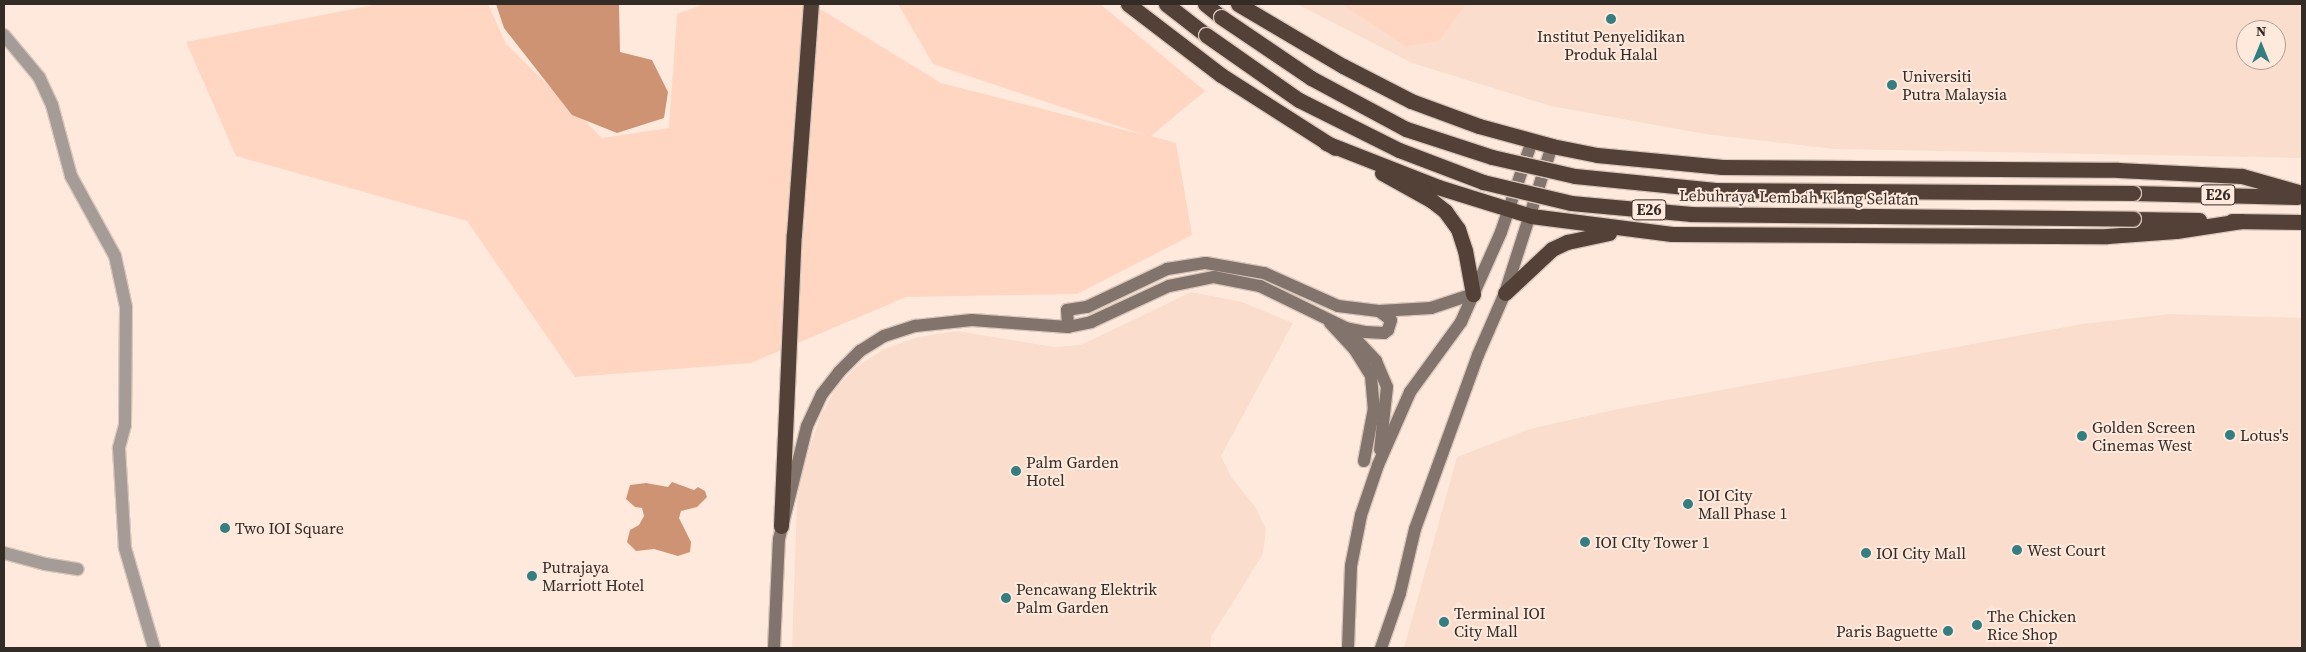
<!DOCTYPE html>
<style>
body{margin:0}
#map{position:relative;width:2306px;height:652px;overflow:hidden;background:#ffe9dd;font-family:"Source Serif 4",serif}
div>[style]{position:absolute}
.built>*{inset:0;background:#faddcd}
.green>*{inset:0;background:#fed6c1}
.water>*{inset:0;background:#ce9373}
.roads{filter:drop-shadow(1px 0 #dac7bc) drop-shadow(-1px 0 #dac7bc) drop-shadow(0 1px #dac7bc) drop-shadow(0 -1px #dac7bc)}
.street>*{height:12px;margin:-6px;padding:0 6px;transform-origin:6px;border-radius:6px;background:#a59c97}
.secondary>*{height:12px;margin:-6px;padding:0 6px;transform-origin:6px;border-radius:6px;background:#82746d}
.highway>*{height:15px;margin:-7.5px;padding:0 7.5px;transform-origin:7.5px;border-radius:7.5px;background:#534138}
.bridges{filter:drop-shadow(1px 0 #dac7bc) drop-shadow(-1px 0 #dac7bc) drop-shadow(0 1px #dac7bc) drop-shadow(0 -1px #dac7bc)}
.highway-bridge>*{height:15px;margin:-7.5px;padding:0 7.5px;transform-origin:7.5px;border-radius:7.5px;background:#534138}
.dots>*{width:14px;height:14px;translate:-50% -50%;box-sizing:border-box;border:2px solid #ffe9dd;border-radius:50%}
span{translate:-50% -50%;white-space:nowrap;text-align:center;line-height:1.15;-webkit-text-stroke:4px #ffe9dd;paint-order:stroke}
.shield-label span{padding:1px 4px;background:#ffe9dd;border:1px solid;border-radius:4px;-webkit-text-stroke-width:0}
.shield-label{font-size:15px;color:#332b26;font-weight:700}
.poi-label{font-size:16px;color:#332b26}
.left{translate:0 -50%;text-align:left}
.right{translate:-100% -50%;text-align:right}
.street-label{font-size:16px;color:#332b26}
.frame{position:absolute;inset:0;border:5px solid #332b26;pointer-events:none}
.north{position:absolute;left:2236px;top:20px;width:50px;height:50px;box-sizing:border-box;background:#ffe9dd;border:1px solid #ad9d94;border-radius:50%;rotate:0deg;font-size:14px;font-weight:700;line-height:20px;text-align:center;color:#332b26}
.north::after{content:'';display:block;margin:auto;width:18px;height:22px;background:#347d80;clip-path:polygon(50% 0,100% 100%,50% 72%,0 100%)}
</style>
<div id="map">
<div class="built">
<i style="clip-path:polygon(evenodd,1297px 4px,2302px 4px,2302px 158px,1835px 149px,1705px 134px,1551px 106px,1412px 63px,1297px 4px,2246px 30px,2276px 30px,2276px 60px,2246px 60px,2246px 30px)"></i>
<i style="clip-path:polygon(1191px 292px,1242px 302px,1293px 323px,1221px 456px,1231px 477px,1256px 508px,1266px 529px,1263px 554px,1211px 637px,1210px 648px,792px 648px,797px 502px,804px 465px,821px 415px,835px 390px,855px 368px,884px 349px,918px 337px,957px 331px,1055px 347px,1081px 345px)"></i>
<i style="clip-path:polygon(2169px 314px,2302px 318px,2302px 648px,1404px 648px,1457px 457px,1530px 429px,1618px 409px,2082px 324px)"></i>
</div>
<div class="green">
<i style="clip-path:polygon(378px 4px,488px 4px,506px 44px,602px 138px,669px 128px,677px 14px,704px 4px,812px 4px,941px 83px,1148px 136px,933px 64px,898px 4px,1100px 4px,1205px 91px,1151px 136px,1176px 143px,1192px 235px,1077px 294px,906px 297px,751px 363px,575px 377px,467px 221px,236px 156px,186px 42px)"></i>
<i style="clip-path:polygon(1341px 4px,1466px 4px,1439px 41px,1406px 46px)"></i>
</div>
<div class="water">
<i style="clip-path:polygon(496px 4px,619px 4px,620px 52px,652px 60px,668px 92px,664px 118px,617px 133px,572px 115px,504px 28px)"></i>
<i style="clip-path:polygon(672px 482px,694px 490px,698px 487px,705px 491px,707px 497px,697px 507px,681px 511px,679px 518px,691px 542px,690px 552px,678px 556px,654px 549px,636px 551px,627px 542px,630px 530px,639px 525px,644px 516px,642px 508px,635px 507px,626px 499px,630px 485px,646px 483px,668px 487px)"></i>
</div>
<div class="roads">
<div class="street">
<i style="left:4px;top:35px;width:55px;rotate:50.2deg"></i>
<i style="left:39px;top:77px;width:31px;rotate:65deg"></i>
<i style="left:52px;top:105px;width:73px;rotate:75deg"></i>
<i style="left:71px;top:176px;width:91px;rotate:61.2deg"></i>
<i style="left:115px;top:256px;width:52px;rotate:77.8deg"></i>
<i style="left:126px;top:307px;width:118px;rotate:90.5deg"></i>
<i style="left:125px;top:425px;width:24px;rotate:105deg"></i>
<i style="left:119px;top:448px;width:100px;rotate:86.6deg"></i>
<i style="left:125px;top:548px;width:104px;rotate:73.8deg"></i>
<i style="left:4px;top:553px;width:42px;rotate:15deg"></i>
<i style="left:45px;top:564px;width:33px;rotate:9deg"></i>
</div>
<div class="secondary">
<i style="left:1330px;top:323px;width:37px;rotate:47deg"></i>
<i style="left:1355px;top:350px;width:31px;rotate:58deg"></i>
<i style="left:1371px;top:376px;width:32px;rotate:85deg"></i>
<i style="left:1374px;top:408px;width:54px;rotate:100.7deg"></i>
<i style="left:1068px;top:327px;width:17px;rotate:-93deg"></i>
<i style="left:1067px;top:310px;width:20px;rotate:-9deg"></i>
<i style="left:1087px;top:307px;width:89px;rotate:-25.4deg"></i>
<i style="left:1167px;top:269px;width:39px;rotate:-9deg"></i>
<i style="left:1206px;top:263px;width:59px;rotate:9.8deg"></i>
<i style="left:1264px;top:273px;width:81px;rotate:24deg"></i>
<i style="left:1338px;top:306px;width:41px;rotate:7deg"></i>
<i style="left:1379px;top:311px;width:52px;rotate:-3.3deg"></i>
<i style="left:1431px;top:308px;width:44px;rotate:-18.4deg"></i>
<i style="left:1353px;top:336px;width:34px;rotate:47deg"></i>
<i style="left:1376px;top:361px;width:28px;rotate:67deg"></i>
<i style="left:1387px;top:387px;width:63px;rotate:96.3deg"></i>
<i style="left:774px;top:648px;width:109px;rotate:-87.4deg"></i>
<i style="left:779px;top:539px;width:116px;rotate:-76.1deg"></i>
<i style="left:807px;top:426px;width:35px;rotate:-65deg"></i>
<i style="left:822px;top:394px;width:28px;rotate:-52deg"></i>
<i style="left:839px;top:372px;width:30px;rotate:-45deg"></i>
<i style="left:860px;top:351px;width:28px;rotate:-32deg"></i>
<i style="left:884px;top:336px;width:33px;rotate:-18deg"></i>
<i style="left:915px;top:326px;width:57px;rotate:-6deg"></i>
<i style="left:972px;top:320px;width:96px;rotate:4.2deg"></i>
<i style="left:1068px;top:327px;width:24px;rotate:-12deg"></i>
<i style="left:1091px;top:322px;width:86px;rotate:-24.8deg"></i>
<i style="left:1169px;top:286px;width:46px;rotate:-11.3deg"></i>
<i style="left:1214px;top:277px;width:47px;rotate:11.1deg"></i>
<i style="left:1260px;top:286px;width:96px;rotate:26deg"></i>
<i style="left:1346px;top:328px;width:19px;rotate:12deg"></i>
<i style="left:1365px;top:332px;width:19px;rotate:3deg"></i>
<i style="left:1384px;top:333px;width:5px;rotate:-37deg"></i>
<i style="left:1388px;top:330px;width:10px;rotate:-73deg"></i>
<i style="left:1391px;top:320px;width:15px;rotate:-143deg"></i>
<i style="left:1348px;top:648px;width:82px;rotate:-87.9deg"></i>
<i style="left:1351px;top:566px;width:52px;rotate:-78.9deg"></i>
<i style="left:1361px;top:515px;width:53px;rotate:-71.2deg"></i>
<i style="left:1378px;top:465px;width:80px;rotate:-66.3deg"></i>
<i style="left:1410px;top:392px;width:87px;rotate:-53.9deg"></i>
<i style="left:1461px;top:322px;width:98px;rotate:-66deg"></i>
<i style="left:1501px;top:232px;width:96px;rotate:-71.2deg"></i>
<i style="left:1381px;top:648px;width:58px;rotate:-70.9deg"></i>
<i style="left:1400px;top:593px;width:66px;rotate:-76.8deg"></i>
<i style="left:1415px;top:529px;width:185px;rotate:-70.1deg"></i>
<i style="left:1478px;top:355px;width:68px;rotate:-66.5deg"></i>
<i style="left:1505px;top:293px;width:154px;rotate:-72.3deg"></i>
</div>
<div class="highway">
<i style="left:1128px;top:4px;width:117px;rotate:37.4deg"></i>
<i style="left:1221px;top:75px;width:135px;rotate:32.6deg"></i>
<i style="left:1166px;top:4px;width:51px;rotate:37.8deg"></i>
<i style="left:1205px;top:4px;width:21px;rotate:39deg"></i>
<i style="left:1238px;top:4px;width:122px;rotate:30.6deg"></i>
<i style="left:1343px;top:66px;width:76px;rotate:27.2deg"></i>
<i style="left:1411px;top:101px;width:72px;rotate:20.2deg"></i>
<i style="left:1479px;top:126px;width:76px;rotate:15.3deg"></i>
<i style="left:1552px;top:146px;width:46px;rotate:11.3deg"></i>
<i style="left:1597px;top:155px;width:126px;rotate:5.5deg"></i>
<i style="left:1722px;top:167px;width:396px;rotate:0.4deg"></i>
<i style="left:2118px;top:170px;width:124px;rotate:2.8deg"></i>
<i style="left:2242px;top:176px;width:62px;rotate:15.8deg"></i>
<i style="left:1326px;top:143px;width:120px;rotate:21.4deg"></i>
<i style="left:1438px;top:187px;width:97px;rotate:17.3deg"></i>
<i style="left:1531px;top:216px;width:142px;rotate:7.3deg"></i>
<i style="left:1672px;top:234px;width:435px;rotate:0.3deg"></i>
<i style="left:2107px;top:236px;width:69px;rotate:-4.1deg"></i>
<i style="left:2176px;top:231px;width:66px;rotate:-8.7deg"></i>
<i style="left:1382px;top:173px;width:56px;rotate:28.9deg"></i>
<i style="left:1431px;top:200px;width:18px;rotate:38deg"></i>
<i style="left:1445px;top:211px;width:22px;rotate:54deg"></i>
<i style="left:1458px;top:229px;width:22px;rotate:72deg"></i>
<i style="left:1465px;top:250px;width:45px;rotate:79.7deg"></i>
<i style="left:2133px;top:193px;width:164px;rotate:1.4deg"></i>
<i style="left:2133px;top:219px;width:66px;rotate:0.9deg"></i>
<i style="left:2232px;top:221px;width:70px;rotate:0.8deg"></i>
<i style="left:1505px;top:293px;width:64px;rotate:-43.1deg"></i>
<i style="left:1552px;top:249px;width:17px;rotate:-25deg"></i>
<i style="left:1567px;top:242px;width:43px;rotate:-12.1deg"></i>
<i style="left:781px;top:526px;width:292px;rotate:-87.5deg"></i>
<i style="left:794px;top:234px;width:231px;rotate:-85.8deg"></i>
</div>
</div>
<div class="bridges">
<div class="highway-bridge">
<i style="left:1221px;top:17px;width:109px;rotate:34.1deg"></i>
<i style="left:1311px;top:78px;width:108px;rotate:28.2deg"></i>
<i style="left:1406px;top:129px;width:90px;rotate:18deg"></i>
<i style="left:1492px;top:157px;width:85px;rotate:12.9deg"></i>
<i style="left:1575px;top:176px;width:141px;rotate:5.7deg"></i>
<i style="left:1715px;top:190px;width:418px;rotate:0.4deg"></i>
<i style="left:1206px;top:35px;width:113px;rotate:35deg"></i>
<i style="left:1299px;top:100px;width:112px;rotate:26.6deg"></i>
<i style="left:1399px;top:150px;width:90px;rotate:20.9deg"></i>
<i style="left:1483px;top:182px;width:90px;rotate:13.4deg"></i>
<i style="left:1571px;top:203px;width:121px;rotate:5.2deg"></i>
<i style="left:1691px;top:214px;width:442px;rotate:0.6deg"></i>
</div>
</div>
<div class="dots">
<i style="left:1611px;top:19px;background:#347d80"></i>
<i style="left:1892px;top:85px;background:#347d80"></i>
<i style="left:2230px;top:435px;background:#347d80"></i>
<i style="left:2082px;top:436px;background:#347d80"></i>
<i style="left:1016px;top:471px;background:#347d80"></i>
<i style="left:1688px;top:504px;background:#347d80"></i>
<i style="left:225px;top:528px;background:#347d80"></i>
<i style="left:1585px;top:542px;background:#347d80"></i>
<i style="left:2017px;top:550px;background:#347d80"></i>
<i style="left:1866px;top:553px;background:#347d80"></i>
<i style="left:532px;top:576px;background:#347d80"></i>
<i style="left:1006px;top:598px;background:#347d80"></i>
<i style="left:1444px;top:622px;background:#347d80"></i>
<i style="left:1977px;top:625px;background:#347d80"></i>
<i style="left:1948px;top:631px;background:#347d80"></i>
</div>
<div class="shield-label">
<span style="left:2218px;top:195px">E26</span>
<span style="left:1649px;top:210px">E26</span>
</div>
<div class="poi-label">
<span style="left:1611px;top:45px">Institut Penyelidikan<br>Produk Halal</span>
<span class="left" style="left:1902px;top:85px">Universiti<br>Putra Malaysia</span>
<span class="left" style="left:2092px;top:436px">Golden Screen<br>Cinemas West</span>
<span class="left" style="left:2240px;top:435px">Lotus's</span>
<span class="left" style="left:1026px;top:471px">Palm Garden<br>Hotel</span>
<span class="left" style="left:1698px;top:504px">IOI City<br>Mall Phase 1</span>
<span class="left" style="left:235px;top:528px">Two IOI Square</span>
<span class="left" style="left:1595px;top:542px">IOI CIty Tower 1</span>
<span class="left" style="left:2027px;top:550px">West Court</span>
<span class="left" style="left:1876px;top:553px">IOI City Mall</span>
<span class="left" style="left:542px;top:576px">Putrajaya<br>Marriott Hotel</span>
<span class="left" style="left:1016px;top:598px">Pencawang Elektrik<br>Palm Garden</span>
<span class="left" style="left:1454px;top:622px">Terminal IOI<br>City Mall</span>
<span class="left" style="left:1987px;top:625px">The Chicken<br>Rice Shop</span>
<span class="right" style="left:1938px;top:631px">Paris Baguette</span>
</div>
<div class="street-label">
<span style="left:1799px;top:197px;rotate:1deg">Lebuhraya Lembah Klang Selatan</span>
</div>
<div class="frame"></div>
<div class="north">N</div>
</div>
